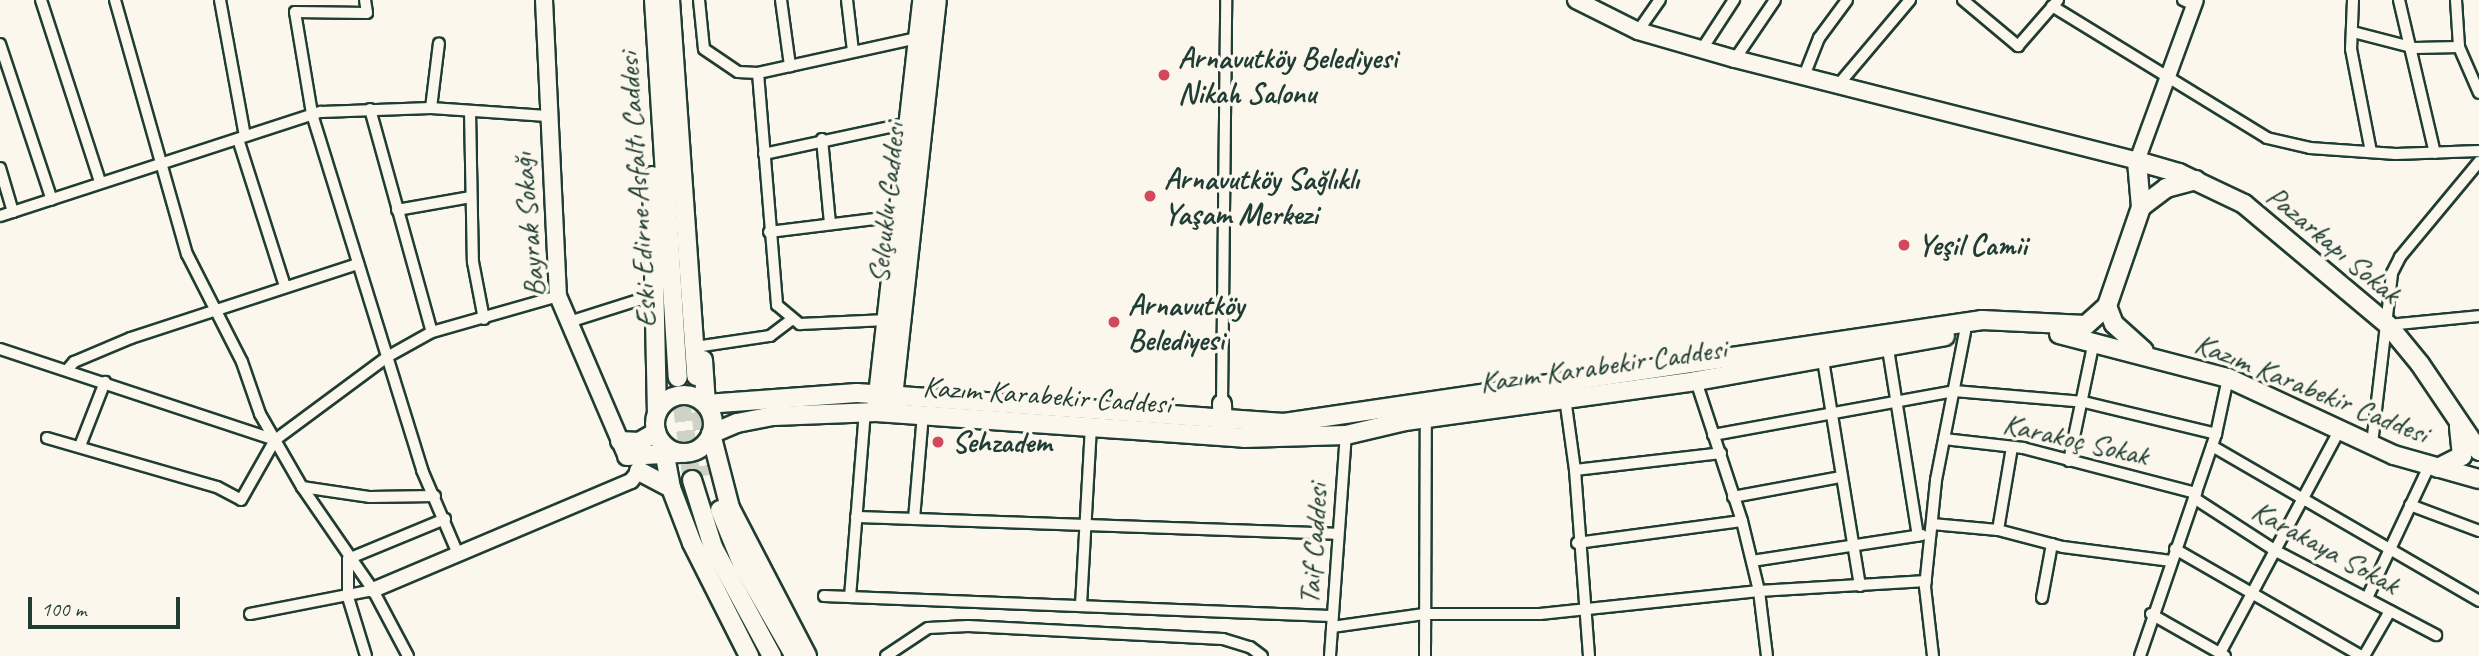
<!DOCTYPE html>
<meta charset="utf-8">
<style>
body{margin:0}
#map{position:relative;width:2479px;height:656px;overflow:hidden;background:#fbf7ec;font-family:Caveat,sans-serif}
div>[style]{position:absolute}
.trunk-tunnel>*{height:18px;margin-top:-9px;transform-origin:0;background:repeating-linear-gradient(90deg,#cfd2c7 0 18px,transparent 0 27px)}
.roads{filter:drop-shadow(2px 0 #1f3d34) drop-shadow(-2px 0 #1f3d34) drop-shadow(0 2px #1f3d34) drop-shadow(0 -2px #1f3d34)}
.minor>*{height:10px;margin:-5px;padding:0 5px;transform-origin:5px;border-radius:5px;background:#fbf7ec}
.tertiary>*{height:14px;margin:-7px;padding:0 7px;transform-origin:7px;border-radius:7px;background:#fbf7ec}
.secondary>*{height:16px;margin:-8px;padding:0 8px;transform-origin:8px;border-radius:8px;background:#fbf7ec}
.primary>*{height:18px;margin:-9px;padding:0 9px;transform-origin:9px;border-radius:9px;background:#fbf7ec}
.primary>.ring{margin:-9px;padding:0;box-sizing:content-box;background:none;border:18px solid #fbf7ec;border-radius:50%}
.trunk>*{height:18px;margin:-9px;padding:0 9px;transform-origin:9px;border-radius:9px;background:#fbf7ec}
.dots>*{width:19px;height:19px;translate:-50% -50%;box-sizing:border-box;border:4px solid #fbf7ec;border-radius:50%}
span{translate:-50% -50%;white-space:nowrap;text-align:center;line-height:1.15;-webkit-text-stroke:7px #fbf7ec;paint-order:stroke}
.poi-label{font-size:30px;color:#1f3d34;font-weight:700}
.left{translate:0 -50%;text-align:left}
.street-label{font-size:30px;color:#1f3d34}
.scale{position:absolute;left:28px;top:597px;width:152px;height:32px;box-sizing:border-box;border:4px solid #1f3d34;border-top:0;padding-left:9px;font-size:21px;line-height:24px;white-space:nowrap;color:#1f3d34;-webkit-text-stroke:5px #fbf7ec;paint-order:stroke}
</style>
<div id="map">
<div class="trunk-tunnel">
<i style="left:678px;top:377px;width:104px;rotate:82.3deg"></i>
<i style="left:696px;top:385px;width:91px;rotate:81.8deg"></i>
</div>
<div class="roads">
<div class="minor">
<i style="left:41px;top:0;width:191px;rotate:72deg"></i>
<i style="left:115px;top:0;width:264px;rotate:74.2deg"></i>
<i style="left:187px;top:254px;width:121px;rotate:63deg"></i>
<i style="left:242px;top:362px;width:55px;rotate:70.9deg"></i>
<i style="left:260px;top:414px;width:84px;rotate:60.1deg"></i>
<i style="left:302px;top:487px;width:125px;rotate:55.4deg"></i>
<i style="left:373px;top:590px;width:75px;rotate:62.1deg"></i>
<i style="left:220px;top:0;width:138px;rotate:79.6deg"></i>
<i style="left:365px;top:0;width:13px;rotate:81deg"></i>
<i style="left:367px;top:13px;width:72px;rotate:-179.2deg"></i>
<i style="left:295px;top:12px;width:103px;rotate:80.5deg"></i>
<i style="left:312px;top:114px;width:373px;rotate:72.8deg"></i>
<i style="left:422px;top:470px;width:91px;rotate:66.8deg"></i>
<i style="left:699px;top:0;width:49px;rotate:84.2deg"></i>
<i style="left:704px;top:49px;width:41px;rotate:34.1deg"></i>
<i style="left:738px;top:72px;width:20px;rotate:3deg"></i>
<i style="left:758px;top:73px;width:163px;rotate:-12.4deg"></i>
<i style="left:781px;top:0;width:67px;rotate:82.2deg"></i>
<i style="left:847px;top:0;width:51px;rotate:83.3deg"></i>
<i style="left:1963px;top:0;width:72px;rotate:39.9deg"></i>
<i style="left:2018px;top:46px;width:61px;rotate:-49deg"></i>
<i style="left:2183px;top:0;width:12px;rotate:24deg"></i>
<i style="left:2353px;top:0;width:49px;rotate:92.3deg"></i>
<i style="left:2351px;top:49px;width:105px;rotate:79deg"></i>
<i style="left:2399px;top:0;width:157px;rotate:76.8deg"></i>
<i style="left:2456px;top:0;width:47px;rotate:86.3deg"></i>
<i style="left:2459px;top:47px;width:50px;rotate:66.5deg"></i>
<i style="left:2052px;top:6px;width:252px;rotate:31.5deg"></i>
<i style="left:2267px;top:138px;width:44px;rotate:13.1deg"></i>
<i style="left:2310px;top:148px;width:86px;rotate:4deg"></i>
<i style="left:2396px;top:154px;width:83px;rotate:-2.1deg"></i>
<i style="left:1638px;top:31px;width:38px;rotate:-55deg"></i>
<i style="left:2353px;top:32px;width:64px;rotate:14.5deg"></i>
<i style="left:2415px;top:48px;width:44px;rotate:-1.3deg"></i>
<i style="left:0;top:44px;width:164px;rotate:71.6deg"></i>
<i style="left:1702px;top:49px;width:59px;rotate:-56.9deg"></i>
<i style="left:1735px;top:59px;width:71px;rotate:-55.9deg"></i>
<i style="left:758px;top:73px;width:233px;rotate:85.3deg"></i>
<i style="left:777px;top:305px;width:30px;rotate:40deg"></i>
<i style="left:800px;top:324px;width:87px;rotate:-2.6deg"></i>
<i style="left:1804px;top:76px;width:41px;rotate:-68.5deg"></i>
<i style="left:1819px;top:38px;width:47px;rotate:-53.6deg"></i>
<i style="left:1839px;top:84px;width:110px;rotate:-49.8deg"></i>
<i style="left:431px;top:108px;width:65px;rotate:-83deg"></i>
<i style="left:370px;top:109px;width:231px;rotate:74.5deg"></i>
<i style="left:470px;top:111px;width:151px;rotate:88.9deg"></i>
<i style="left:473px;top:262px;width:58px;rotate:79.1deg"></i>
<i style="left:238px;top:139px;width:154px;rotate:72.3deg"></i>
<i style="left:822px;top:139px;width:85px;rotate:84.6deg"></i>
<i style="left:764px;top:154px;width:147px;rotate:-12.1deg"></i>
<i style="left:0;top:168px;width:46px;rotate:73.5deg"></i>
<i style="left:397px;top:210px;width:75px;rotate:-10deg"></i>
<i style="left:0;top:216px;width:337px;rotate:-18deg"></i>
<i style="left:321px;top:112px;width:110px;rotate:-2.1deg"></i>
<i style="left:431px;top:108px;width:116px;rotate:3.9deg"></i>
<i style="left:769px;top:232px;width:131px;rotate:-7deg"></i>
<i style="left:569px;top:322px;width:86px;rotate:-17.6deg"></i>
<i style="left:2388px;top:325px;width:91px;rotate:-5.6deg"></i>
<i style="left:702px;top:346px;width:69px;rotate:-8.4deg"></i>
<i style="left:770px;top:336px;width:26px;rotate:-37deg"></i>
<i style="left:0;top:349px;width:290px;rotate:18.3deg"></i>
<i style="left:1888px;top:349px;width:189px;rotate:80.9deg"></i>
<i style="left:1823px;top:360px;width:229px;rotate:80.7deg"></i>
<i style="left:67px;top:370px;width:11px;rotate:-49deg"></i>
<i style="left:74px;top:362px;width:62px;rotate:-22.8deg"></i>
<i style="left:131px;top:338px;width:239px;rotate:-18.1deg"></i>
<i style="left:1696px;top:381px;width:147px;rotate:71.8deg"></i>
<i style="left:1742px;top:521px;width:72px;rotate:76.3deg"></i>
<i style="left:1759px;top:591px;width:65px;rotate:83deg"></i>
<i style="left:1565px;top:398px;width:73px;rotate:82.1deg"></i>
<i style="left:1575px;top:470px;width:187px;rotate:85.7deg"></i>
<i style="left:1222px;top:404px;width:404px;rotate:-89.4deg"></i>
<i style="left:1713px;top:435px;width:245px;rotate:-10.3deg"></i>
<i style="left:1954px;top:391px;width:130px;rotate:4.8deg"></i>
<i style="left:2084px;top:402px;width:136px;rotate:13.6deg"></i>
<i style="left:47px;top:438px;width:177px;rotate:16.1deg"></i>
<i style="left:217px;top:487px;width:27px;rotate:28deg"></i>
<i style="left:241px;top:500px;width:69px;rotate:-60.5deg"></i>
<i style="left:275px;top:440px;width:139px;rotate:-36.5deg"></i>
<i style="left:387px;top:357px;width:51px;rotate:-29.1deg"></i>
<i style="left:432px;top:332px;width:131px;rotate:-15.9deg"></i>
<i style="left:1944px;top:439px;width:80px;rotate:6.5deg"></i>
<i style="left:2023px;top:448px;width:179px;rotate:14.6deg"></i>
<i style="left:2372px;top:444px;width:172px;rotate:-83.3deg"></i>
<i style="left:2392px;top:273px;width:18px;rotate:-63deg"></i>
<i style="left:2400px;top:257px;width:124px;rotate:-50.3deg"></i>
<i style="left:80px;top:446px;width:69px;rotate:-68.7deg"></i>
<i style="left:2212px;top:446px;width:309px;rotate:30.1deg"></i>
<i style="left:2069px;top:461px;width:123px;rotate:-78.2deg"></i>
<i style="left:1575px;top:470px;width:147px;rotate:-6.6deg"></i>
<i style="left:302px;top:487px;width:69px;rotate:8.4deg"></i>
<i style="left:370px;top:497px;width:65px;rotate:-0.9deg"></i>
<i style="left:1733px;top:497px;width:110px;rotate:-10.5deg"></i>
<i style="left:2194px;top:498px;width:98px;rotate:32.9deg"></i>
<i style="left:2276px;top:551px;width:181px;rotate:27.7deg"></i>
<i style="left:2410px;top:505px;width:74px;rotate:20.6deg"></i>
<i style="left:856px;top:517px;width:482px;rotate:2deg"></i>
<i style="left:914px;top:519px;width:105px;rotate:-85.1deg"></i>
<i style="left:1932px;top:524px;width:66px;rotate:5.2deg"></i>
<i style="left:1998px;top:530px;width:67px;rotate:14.7deg"></i>
<i style="left:2063px;top:547px;width:109px;rotate:7.4deg"></i>
<i style="left:1998px;top:530px;width:84px;rotate:-80.4deg"></i>
<i style="left:1577px;top:543px;width:166px;rotate:-7.6deg"></i>
<i style="left:2175px;top:549px;width:215px;rotate:29.9deg"></i>
<i style="left:1752px;top:561px;width:172px;rotate:-8.7deg"></i>
<i style="left:824px;top:596px;width:509px;rotate:2.25deg"></i>
<i style="left:850px;top:597px;width:186px;rotate:-85.4deg"></i>
<i style="left:2042px;top:598px;width:55px;rotate:-79.5deg"></i>
<i style="left:2367px;top:598px;width:146px;rotate:-64.8deg"></i>
<i style="left:1081px;top:605px;width:180px;rotate:-86.8deg"></i>
<i style="left:250px;top:614px;width:125px;rotate:-11deg"></i>
<i style="left:2151px;top:614px;width:85px;rotate:29.6deg"></i>
<i style="left:1332px;top:627px;width:93px;rotate:-8deg"></i>
<i style="left:1424px;top:614px;width:116px"></i>
<i style="left:1540px;top:614px;width:220px;rotate:-6deg"></i>
<i style="left:1759px;top:591px;width:167px;rotate:-3.4deg"></i>
<i style="left:2220px;top:653px;width:254px;rotate:-61.8deg"></i>
<i style="left:366px;top:656px;width:62px;rotate:-107deg"></i>
<i style="left:348px;top:597px;width:38px;rotate:-90deg"></i>
<i style="left:348px;top:559px;width:105px;rotate:-22.4deg"></i>
<i style="left:886px;top:656px;width:50px;rotate:-33.7deg"></i>
<i style="left:928px;top:628px;width:40px;rotate:-2.9deg"></i>
<i style="left:968px;top:626px;width:255px;rotate:2.9deg"></i>
<i style="left:1223px;top:639px;width:28px;rotate:17deg"></i>
<i style="left:1250px;top:647px;width:15px;rotate:37deg"></i>
<i style="left:1330px;top:656px;width:222px;rotate:-85.9deg"></i>
<i style="left:1425px;top:656px;width:238px;rotate:-89.8deg"></i>
<i style="left:1933px;top:656px;width:69px;rotate:-96.6deg"></i>
<i style="left:1925px;top:587px;width:108px;rotate:-84.1deg"></i>
<i style="left:1936px;top:480px;width:151px;rotate:-78.9deg"></i>
<i style="left:2140px;top:656px;width:235px;rotate:-71.1deg"></i>
<i style="left:2216px;top:434px;width:57px;rotate:-77.9deg"></i>
<i style="left:2364px;top:656px;width:52px;rotate:-60deg"></i>
</div>
<div class="tertiary">
<i style="left:2137px;top:161px;width:171px;rotate:-69.9deg"></i>
<i style="left:373px;top:590px;width:280px;rotate:-22.9deg"></i>
<i style="left:631px;top:481px;width:13px;rotate:-51deg"></i>
</div>
<div class="secondary">
<i style="left:544px;top:0;width:296px;rotate:87.3deg"></i>
<i style="left:558px;top:296px;width:170px;rotate:66.8deg"></i>
<i style="left:1576px;top:0;width:69px;rotate:26.6deg"></i>
<i style="left:1638px;top:31px;width:101px;rotate:16.1deg"></i>
<i style="left:1735px;top:59px;width:415px;rotate:14.2deg"></i>
</div>
<div class="primary">
<i style="left:2141px;top:207px;width:31px;rotate:-37deg"></i>
<i style="left:2166px;top:188px;width:31px;rotate:-15deg"></i>
<i style="left:2107px;top:306px;width:19px;rotate:69deg"></i>
<i style="left:2114px;top:324px;width:40px;rotate:42deg"></i>
<i style="left:2059px;top:334px;width:175px;rotate:14.6deg"></i>
<i style="left:2228px;top:378px;width:183px;rotate:24.9deg"></i>
<i style="left:2394px;top:455px;width:88px;rotate:15.8deg"></i>
<i class="ring" style="left:655px;top:395px;width:40px;height:40px"></i>
<i style="left:706px;top:404px;width:151px;rotate:-4.2deg"></i>
<i style="left:857px;top:393px;width:428px;rotate:4deg"></i>
<i style="left:1284px;top:423px;width:706px;rotate:-8.39deg"></i>
<i style="left:1982px;top:320px;width:104px;rotate:2.8deg"></i>
<i style="left:2086px;top:325px;width:28px;rotate:-42deg"></i>
<i style="left:2107px;top:306px;width:105px;rotate:-71deg"></i>
<i style="left:2141px;top:207px;width:46px;rotate:-95deg"></i>
<i style="left:2137px;top:161px;width:44px;rotate:15.9deg"></i>
<i style="left:2179px;top:173px;width:72px;rotate:25.5deg"></i>
<i style="left:2244px;top:204px;width:188px;rotate:40deg"></i>
<i style="left:2388px;top:325px;width:50px;rotate:50.6deg"></i>
<i style="left:2420px;top:364px;width:105px;rotate:55.9deg"></i>
<i style="left:877px;top:404px;width:406px;rotate:-83.6deg"></i>
<i style="left:1222px;top:404px;width:28px;rotate:88deg"></i>
<i style="left:892px;top:406px;width:408px;rotate:-83.7deg"></i>
<i style="left:711px;top:434px;width:28px;rotate:-23deg"></i>
<i style="left:737px;top:423px;width:38px;rotate:-11deg"></i>
<i style="left:774px;top:416px;width:102px;rotate:-2.2deg"></i>
<i style="left:876px;top:412px;width:369px;rotate:4deg"></i>
<i style="left:1244px;top:438px;width:102px;rotate:-1.7deg"></i>
<i style="left:1346px;top:435px;width:61px;rotate:-13.3deg"></i>
<i style="left:1405px;top:421px;width:294px;rotate:-7.8deg"></i>
<i style="left:1696px;top:381px;width:253px;rotate:-10.2deg"></i>
<i style="left:620px;top:441px;width:19px;rotate:3deg"></i>
<i style="left:639px;top:442px;width:20px;rotate:-30deg"></i>
<i style="left:663px;top:445px;width:44px;rotate:79.5deg"></i>
<i style="left:627px;top:456px;width:53px;rotate:-3.2deg"></i>
<i style="left:2438px;top:468px;width:27px;rotate:-27deg"></i>
<i style="left:2462px;top:456px;width:29px;rotate:-96deg"></i>
<i style="left:639px;top:471px;width:36px;rotate:28deg"></i>
</div>
<div class="trunk">
<i style="left:654px;top:0;width:378px;rotate:86.4deg"></i>
<i style="left:670px;top:0;width:377px;rotate:86deg"></i>
<i style="left:652px;top:176px;width:236px;rotate:88.8deg"></i>
<i style="left:703px;top:360px;width:44px;rotate:86.1deg"></i>
<i style="left:711px;top:434px;width:76px;rotate:75.6deg"></i>
<i style="left:730px;top:508px;width:167px;rotate:62.5deg"></i>
<i style="left:692px;top:480px;width:70px;rotate:72.6deg"></i>
<i style="left:713px;top:547px;width:124px;rotate:61.6deg"></i>
<i style="left:671px;top:488px;width:59px;rotate:69.1deg"></i>
<i style="left:692px;top:543px;width:127px;rotate:63.2deg"></i>
<i style="left:720px;top:510px;width:61px;rotate:67.7deg"></i>
<i style="left:743px;top:566px;width:100px;rotate:60.1deg"></i>
</div>
</div>
<div class="dots">
<i style="left:1164px;top:75px;background:#d1495b"></i>
<i style="left:1150px;top:196px;background:#d1495b"></i>
<i style="left:1904px;top:245px;background:#d1495b"></i>
<i style="left:1114px;top:322px;background:#d1495b"></i>
<i style="left:938px;top:442px;background:#d1495b"></i>
</div>
<div class="poi-label">
<span class="left" style="left:1178px;top:75px">Arnavutköy Belediyesi<br>Nikah Salonu</span>
<span class="left" style="left:1164px;top:196px">Arnavutköy Sağlıklı<br>Yaşam Merkezi</span>
<span class="left" style="left:1918px;top:245px">Yeşil Camii</span>
<span class="left" style="left:1128px;top:322px">Arnavutköy<br>Belediyesi</span>
<span class="left" style="left:952px;top:442px">Sehzadem</span>
</div>
<div class="street-label">
<span style="left:637px;top:190px;rotate:-94deg">Eski Edirne Asfaltı Caddesi</span>
<span style="left:886px;top:203px;rotate:-84deg">Selçuklu Caddesi</span>
<span style="left:528px;top:225px;rotate:-95deg">Bayrak Sokağı</span>
<span style="left:2334px;top:244px;rotate:40deg">Pazarkapı Sokak</span>
<span style="left:1603px;top:365px;rotate:-8deg">Kazım Karabekir Caddesi</span>
<span style="left:2312px;top:388px;rotate:22deg">Kazım Karabekir Caddesi</span>
<span style="left:1047px;top:395px;rotate:4deg">Kazım Karabekir Caddesi</span>
<span style="left:2076px;top:439px;rotate:13deg">Karakoç Sokak</span>
<span style="left:1313px;top:544px;rotate:-86deg">Taif Caddesi</span>
<span style="left:2326px;top:547px;rotate:29deg">Karakaya Sokak</span>
</div>
<div class="scale">100 m</div>
</div>
